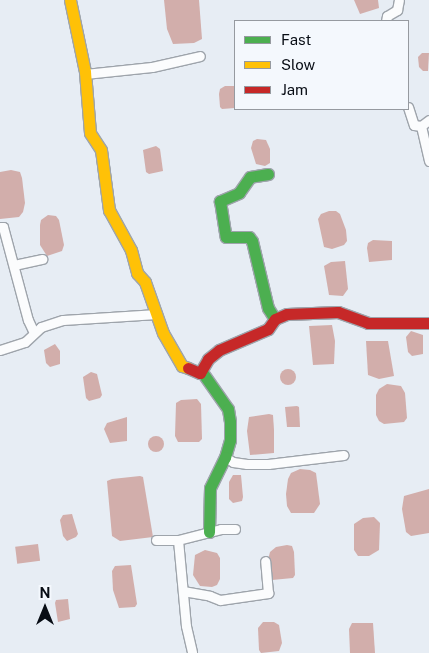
<!DOCTYPE html>
<style>
body{margin:0}
#map{position:relative;width:429px;height:653px;overflow:hidden;background:#e7edf4;font-family:"Public Sans",sans-serif}
div>[style]{position:absolute}
.water>*{inset:0;background:#d2aeab;transform-origin:0 0}
.round{border-radius:50%}
.roads{filter:drop-shadow(1px 0 #9ea4ab) drop-shadow(-1px 0 #9ea4ab) drop-shadow(0 1px #9ea4ab) drop-shadow(0 -1px #9ea4ab)}
.street>*{height:9px;margin:-4.5px;padding:0 4.5px;transform-origin:4.5px;border-radius:4.5px;background:#fbfcfd}
.fast>*{height:11px;margin:-5.5px;padding:0 5.5px;transform-origin:5.5px;border-radius:5.5px;background:#4caf50}
.slow>*{height:11px;margin:-5.5px;padding:0 5.5px;transform-origin:5.5px;border-radius:5.5px;background:#ffc107}
.jam>*{height:11px;margin:-5.5px;padding:0 5.5px;transform-origin:5.5px;border-radius:5.5px;background:#c62828}
span{translate:-50% -50%;white-space:nowrap;text-align:center;line-height:1.15;-webkit-text-stroke:5px #f4f8fd;paint-order:stroke}
.legend{position:absolute;left:234px;top:20px;width:175px;height:90px;box-sizing:border-box;background:#f4f8fd;border:1px solid #969aa0;margin:0;padding:6px 9px;list-style:none;font-size:15px;color:#080d15}
.legend li{display:flex;align-items:center;gap:10px;height:25px}
.legend b{width:25px;border:1px solid #969aa0}
.north{position:absolute;left:20px;top:583px;width:50px;height:50px;-webkit-text-stroke:4px #f4f8fd;paint-order:stroke;rotate:0deg;font-size:14px;font-weight:700;line-height:20px;text-align:center;color:#080d15}
.north::after{content:'';display:block;margin:auto;width:18px;height:22px;background:#080d15;clip-path:polygon(50% 0,100% 100%,50% 72%,0 100%)}
</style>
<div id="map">
<div class="water">
<i style="clip-path:polygon(164px 0,199px 0,202px 39px,194px 43px,173px 44px,167px 29px)"></i>
<i style="clip-path:polygon(354px 0,378px 0,379px 8px,360px 14px)"></i>
<i style="clip-path:polygon(422px 53px,429px 53px,428px 71px,423px 71px,419px 67px,418px 57px)"></i>
<i style="clip-path:polygon(225px 86px,235px 86px,235px 108px,222px 109px,220px 107px,219px 94px,220px 89px)"></i>
<i style="clip-path:polygon(257px 139px,266px 140px,270px 149px,270px 163px,265px 166px,256px 164px,251px 148px,253px 141px)"></i>
<i style="clip-path:polygon(156px 146px,160px 149px,163px 171px,149px 174px,146px 172px,143px 150px)"></i>
<i style="clip-path:polygon(11px 170px,20px 172px,22px 178px,25px 203px,23px 212px,19px 217px,0 219px,0 172px)"></i>
<i style="clip-path:polygon(329px 211px,336px 211px,340px 214px,346px 230px,347px 241px,344px 245px,332px 249px,324px 247px,318px 219px,321px 214px)"></i>
<i style="clip-path:polygon(48px 215px,56px 216px,59px 220px,64px 245px,62px 251px,47px 256px,40px 245px,40px 225px,41px 220px)"></i>
<i style="clip-path:polygon(373px 240px,392px 241px,392px 260px,369px 262px,367px 248px,368px 243px)"></i>
<i style="clip-path:polygon(345px 261px,348px 289px,343px 296px,329px 295px,324px 266px,331px 262px)"></i>
<i style="clip-path:polygon(332px 325px,335px 341px,334px 364px,313px 365px,309px 326px)"></i>
<i style="clip-path:polygon(411px 331px,423px 335px,423px 354px,412px 356px,408px 352px,406px 337px)"></i>
<i style="clip-path:polygon(366px 341px,388px 341px,394px 376px,379px 379px,368px 375px)"></i>
<i style="clip-path:polygon(55px 344px,60px 351px,60px 364px,50px 367px,46px 363px,44px 350px)"></i>
<i class="round" style="left:280px;top:369px;width:16px;height:16px"></i>
<i style="clip-path:polygon(91px 372px,97px 374px,102px 395px,100px 398px,89px 401px,86px 398px,83px 377px)"></i>
<i style="clip-path:polygon(387px 384px,401px 386px,405px 393px,407px 418px,404px 422px,384px 424px,379px 421px,376px 415px,376px 395px,379px 389px)"></i>
<i style="clip-path:polygon(197px 399px,201px 404px,202px 439px,199px 442px,178px 442px,175px 436px,176px 403px,181px 400px)"></i>
<i style="clip-path:polygon(297px 406px,299px 407px,300px 427px,287px 427px,285px 407px)"></i>
<i style="clip-path:polygon(269px 414px,273px 415px,274px 430px,274px 453px,250px 455px,247px 431px,249px 417px)"></i>
<i style="clip-path:polygon(127px 417px,127px 441px,110px 443px,104px 429px,107px 423px)"></i>
<i class="round" style="left:148px;top:436px;width:16px;height:16px"></i>
<i style="clip-path:polygon(300px 469px,310px 470px,316px 473px,320px 504px,314px 513px,291px 513px,287px 506px,286px 494px,288px 479px,291px 473px)"></i>
<i style="clip-path:polygon(233px 475px,241px 475px,243px 497px,242px 501px,233px 503px,229px 499px,229px 482px)"></i>
<i style="clip-path:polygon(140px 476px,143px 477px,153px 537px,120px 541px,112px 536px,107px 481px,112px 479px)"></i>
<i style="clip-path:polygon(429px 489px,429px 533px,411px 536px,406px 532px,402px 509px,404px 496px)"></i>
<i style="clip-path:polygon(72px 514px,78px 534px,76px 537px,67px 541px,63px 536px,60px 520px,63px 515px)"></i>
<i style="clip-path:polygon(374px 517px,380px 523px,379px 550px,369px 556px,358px 556px,354px 550px,354px 524px,363px 518px)"></i>
<i style="left:38px;top:544px;width:17px;height:23px;rotate:83deg"></i>
<i style="clip-path:polygon(287px 545px,292px 546px,294px 552px,295px 575px,293px 578px,272px 580px,268px 560px,270px 552px,276px 547px)"></i>
<i style="clip-path:polygon(205px 550px,217px 553px,220px 558px,220px 579px,217px 585px,212px 587px,200px 586px,193px 575px,195px 555px)"></i>
<i style="clip-path:polygon(131px 565px,137px 604px,135px 607px,119px 608px,113px 590px,112px 571px,115px 566px)"></i>
<i style="clip-path:polygon(68px 599px,70px 619px,58px 622px,55px 603px,56px 600px)"></i>
<i style="clip-path:polygon(263px 622px,274px 622px,279px 625px,282px 643px,279px 651px,261px 653px,259px 650px,258px 628px)"></i>
<i style="clip-path:polygon(352px 623px,373px 623px,375px 653px,350px 653px,349px 629px)"></i>
</div>
<div class="roads">
<div class="street">
<i style="left:386px;top:21px;width:5px;rotate:-79deg"></i>
<i style="left:387px;top:16px;width:12px;rotate:-31deg"></i>
<i style="left:397px;top:10px;width:10px;rotate:-79deg"></i>
<i style="left:85px;top:74px;width:67px;rotate:-6deg"></i>
<i style="left:152px;top:67px;width:49px;rotate:-12.9deg"></i>
<i style="left:408px;top:107px;width:19px;rotate:72deg"></i>
<i style="left:414px;top:125px;width:7px;rotate:8deg"></i>
<i style="left:421px;top:126px;width:10px;rotate:-37deg"></i>
<i style="left:421px;top:126px;width:36px;rotate:77deg"></i>
<i style="left:0;top:227px;width:3px"></i>
<i style="left:3px;top:227px;width:96px;rotate:75deg"></i>
<i style="left:28px;top:320px;width:14px;rotate:65deg"></i>
<i style="left:14px;top:265px;width:29px;rotate:-12deg"></i>
<i style="left:0;top:350px;width:26px;rotate:-18deg"></i>
<i style="left:25px;top:342px;width:22px;rotate:-43deg"></i>
<i style="left:41px;top:327px;width:23px;rotate:-18deg"></i>
<i style="left:63px;top:320px;width:94px;rotate:-3.7deg"></i>
<i style="left:225px;top:457px;width:9px;rotate:32deg"></i>
<i style="left:233px;top:462px;width:14px;rotate:8deg"></i>
<i style="left:247px;top:464px;width:21px"></i>
<i style="left:268px;top:464px;width:76px;rotate:-6.8deg"></i>
<i style="left:156px;top:540px;width:22px"></i>
<i style="left:178px;top:540px;width:44px;rotate:-14.3deg"></i>
<i style="left:221px;top:529px;width:14px"></i>
<i style="left:178px;top:540px;width:86px;rotate:84.7deg"></i>
<i style="left:186px;top:626px;width:27px;rotate:77deg"></i>
<i style="left:183px;top:591px;width:27px;rotate:10deg"></i>
<i style="left:210px;top:596px;width:11px;rotate:22deg"></i>
<i style="left:220px;top:600px;width:49px;rotate:-8.3deg"></i>
<i style="left:268px;top:593px;width:32px;rotate:-95deg"></i>
</div>
<div class="fast">
<i style="left:268px;top:174px;width:18px;rotate:171deg"></i>
<i style="left:250px;top:177px;width:19px;rotate:125deg"></i>
<i style="left:239px;top:193px;width:21px;rotate:157deg"></i>
<i style="left:220px;top:201px;width:36px;rotate:81deg"></i>
<i style="left:226px;top:237px;width:23px"></i>
<i style="left:249px;top:237px;width:5px;rotate:53deg"></i>
<i style="left:252px;top:241px;width:69px;rotate:76.6deg"></i>
<i style="left:268px;top:308px;width:13px;rotate:58deg"></i>
<i style="left:202px;top:372px;width:45px;rotate:54.9deg"></i>
<i style="left:228px;top:409px;width:13px;rotate:81deg"></i>
<i style="left:230px;top:422px;width:18px;rotate:90deg"></i>
<i style="left:230px;top:440px;width:18px;rotate:106deg"></i>
<i style="left:225px;top:457px;width:34px;rotate:116deg"></i>
<i style="left:210px;top:488px;width:44px;rotate:91.3deg"></i>
</div>
<div class="slow">
<i style="left:70px;top:0;width:74px;rotate:78.2deg"></i>
<i style="left:85px;top:72px;width:61px;rotate:85.3deg"></i>
<i style="left:90px;top:133px;width:20px;rotate:57deg"></i>
<i style="left:101px;top:150px;width:61px;rotate:82.4deg"></i>
<i style="left:109px;top:210px;width:46px;rotate:61.2deg"></i>
<i style="left:131px;top:250px;width:24px;rotate:75deg"></i>
<i style="left:137px;top:273px;width:12px;rotate:48deg"></i>
<i style="left:145px;top:282px;width:54px;rotate:70.6deg"></i>
<i style="left:163px;top:333px;width:38px;rotate:60deg"></i>
<i style="left:182px;top:366px;width:6px;rotate:18deg"></i>
</div>
<div class="jam">
<i style="left:188px;top:368px;width:13px;rotate:23deg"></i>
<i style="left:200px;top:373px;width:16px;rotate:-60deg"></i>
<i style="left:208px;top:359px;width:14px;rotate:-39deg"></i>
<i style="left:219px;top:350px;width:53px;rotate:-23.2deg"></i>
<i style="left:268px;top:329px;width:12px;rotate:-55deg"></i>
<i style="left:275px;top:319px;width:13px;rotate:-23deg"></i>
<i style="left:287px;top:314px;width:51px;rotate:-2.2deg"></i>
<i style="left:338px;top:312px;width:32px;rotate:20deg"></i>
<i style="left:368px;top:323px;width:61px"></i>
</div>
</div>
<ul class="legend">
<li><b style="height:6px;background:#4caf50"></b>Fast</li>
<li><b style="height:6px;background:#ffc107"></b>Slow</li>
<li><b style="height:6px;background:#c62828"></b>Jam</li>
</ul>
<div class="north">N</div>
</div>
